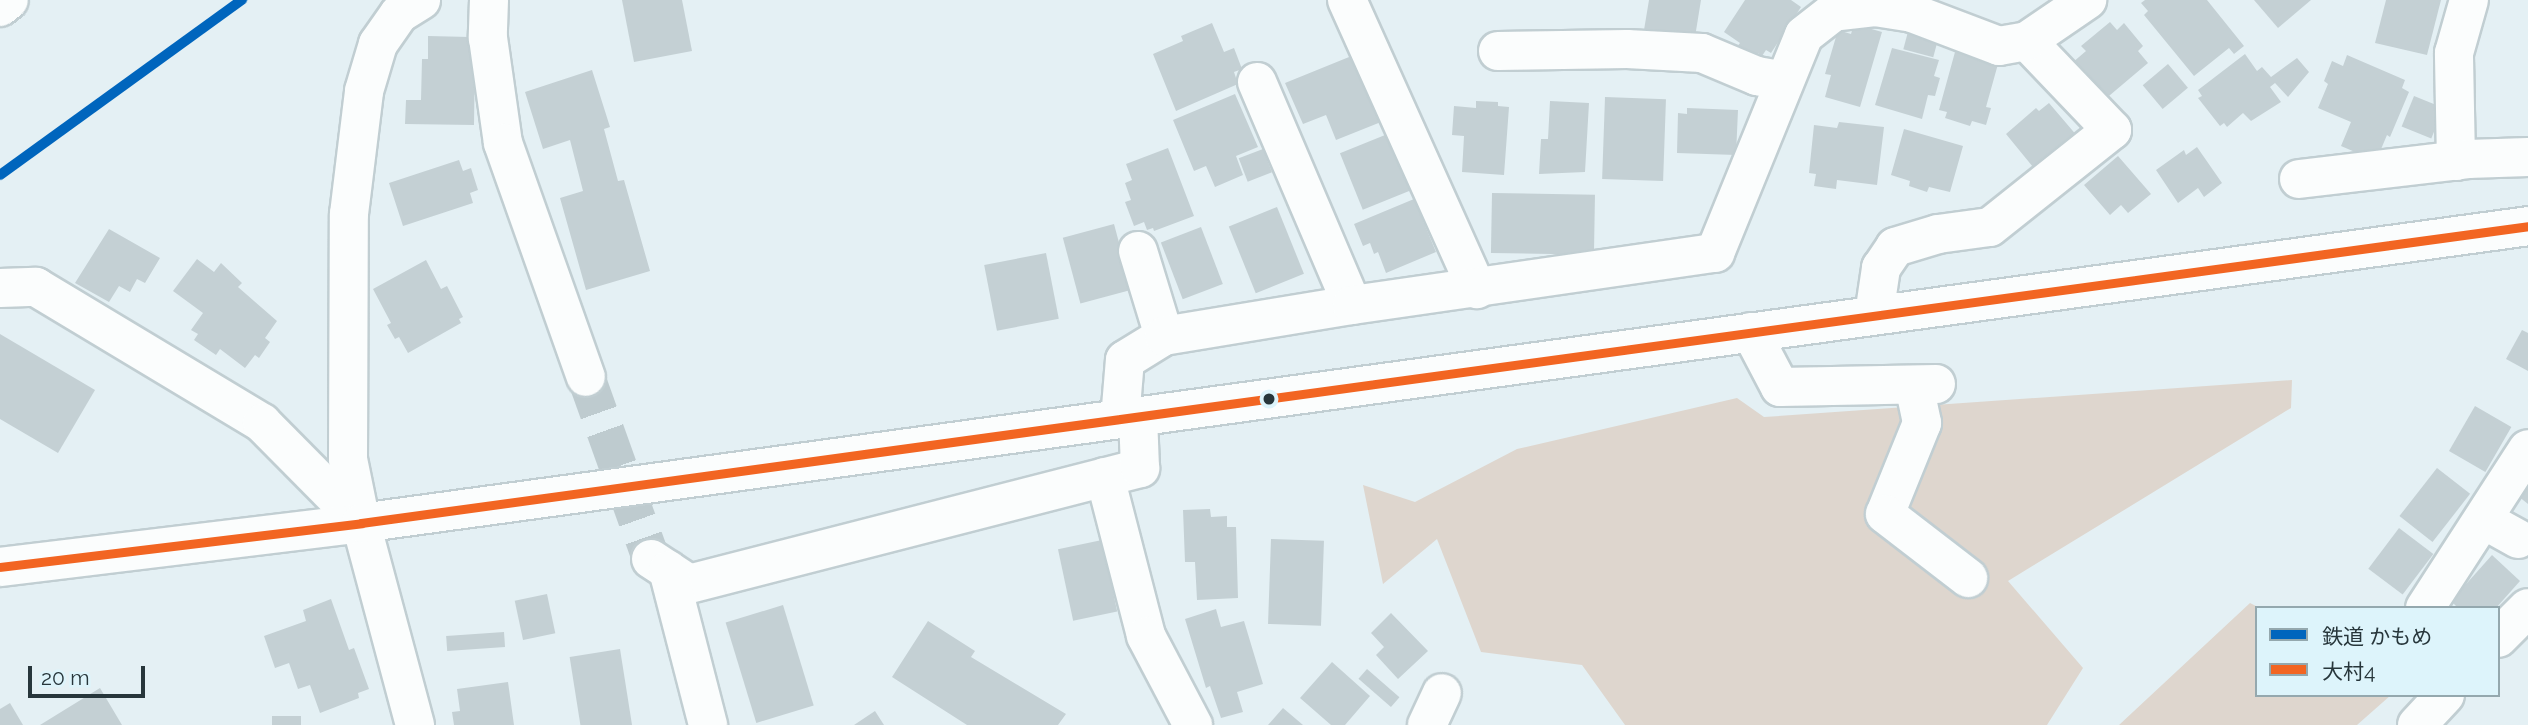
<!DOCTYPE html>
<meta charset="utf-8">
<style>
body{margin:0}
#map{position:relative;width:2528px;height:725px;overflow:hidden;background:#e4f0f4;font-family:Raleway,"Noto Sans JP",sans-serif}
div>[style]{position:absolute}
.green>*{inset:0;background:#ded6ce}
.building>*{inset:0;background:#c4d0d4;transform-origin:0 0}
.minor-tunnel>*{height:38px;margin-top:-19px;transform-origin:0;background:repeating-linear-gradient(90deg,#becbcf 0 38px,transparent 0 57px)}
.roads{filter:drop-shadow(2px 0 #c1ced2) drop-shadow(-2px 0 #c1ced2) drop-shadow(0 2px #c1ced2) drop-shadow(0 -2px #c1ced2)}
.minor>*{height:38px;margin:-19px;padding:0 19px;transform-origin:19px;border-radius:19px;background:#fbfdfd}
.major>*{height:38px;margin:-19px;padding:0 19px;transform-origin:19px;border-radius:19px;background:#fbfdfd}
.bus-1>*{height:9px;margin:-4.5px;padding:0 4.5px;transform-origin:4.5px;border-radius:4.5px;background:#f26522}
.rail-1>*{height:10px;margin:-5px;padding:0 5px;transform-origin:5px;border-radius:5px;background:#0065bd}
.dots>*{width:19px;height:19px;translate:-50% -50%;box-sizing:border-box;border:4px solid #ddf4fb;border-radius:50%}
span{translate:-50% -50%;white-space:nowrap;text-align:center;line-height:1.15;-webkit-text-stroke:5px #ddf4fb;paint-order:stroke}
.legend{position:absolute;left:2255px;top:606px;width:245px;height:91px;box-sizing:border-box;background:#ddf4fb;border:2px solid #94a8ae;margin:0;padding:9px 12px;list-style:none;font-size:21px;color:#27363b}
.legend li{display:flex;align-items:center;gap:14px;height:35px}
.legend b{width:35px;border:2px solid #94a8ae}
.scale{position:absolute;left:28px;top:666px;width:117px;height:32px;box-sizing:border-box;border:4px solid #27363b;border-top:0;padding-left:9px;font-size:21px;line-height:24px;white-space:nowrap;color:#27363b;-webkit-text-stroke:5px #ddf4fb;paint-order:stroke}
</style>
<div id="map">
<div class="green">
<i style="clip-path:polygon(2292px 380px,2291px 408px,2008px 581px,2083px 668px,2047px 725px,1625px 725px,1582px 665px,1481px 652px,1437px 539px,1383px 584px,1363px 485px,1415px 502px,1517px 449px,1737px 398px,1764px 417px)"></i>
<i style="clip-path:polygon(2250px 603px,2260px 608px,2257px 608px,2257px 695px,2391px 695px,2357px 725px,2119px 725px)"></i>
</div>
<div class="building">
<i style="clip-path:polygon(622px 0,682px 0,692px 51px,634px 62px)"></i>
<i style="clip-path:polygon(1649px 0,1701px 0,1695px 37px,1644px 30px)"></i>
<i style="clip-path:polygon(1745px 0,1791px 0,1801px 7px,1771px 53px,1766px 50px,1762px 56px,1758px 53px,1754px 59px,1737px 47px,1740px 43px,1724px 32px)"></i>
<i style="clip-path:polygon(2145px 0,2207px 0,2244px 46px,2234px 54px,2229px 48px,2194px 76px,2144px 15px,2148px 11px,2141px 3px)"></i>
<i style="clip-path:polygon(2254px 0,2311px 0,2278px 28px)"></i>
<i style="clip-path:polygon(2386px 0,2441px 0,2427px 55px,2375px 43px)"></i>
<i style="clip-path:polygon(2110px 22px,2117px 30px,2124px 23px,2143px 46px,2138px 51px,2148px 63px,2103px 101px,2072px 63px,2086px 51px,2081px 46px)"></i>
<i style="clip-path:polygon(1212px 23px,1224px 52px,1234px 48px,1242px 69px,1234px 72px,1238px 84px,1176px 111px,1153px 54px,1183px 41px,1181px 36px)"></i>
<i style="clip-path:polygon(1854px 24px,1882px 32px,1860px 107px,1825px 97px,1831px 75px,1825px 74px,1838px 30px,1851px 34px)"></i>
<i style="left:1909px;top:28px;width:31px;height:22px;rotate:15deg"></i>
<i style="clip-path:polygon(428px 36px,470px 37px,475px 51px,474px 125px,405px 124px,406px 100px,421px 100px,422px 59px,428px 59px)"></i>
<i style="clip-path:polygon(1892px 48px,1939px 60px,1934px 76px,1940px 78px,1935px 96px,1928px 95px,1922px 119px,1875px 105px)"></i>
<i style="clip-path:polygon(1955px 52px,1998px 64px,1986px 107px,1991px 108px,1986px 125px,1972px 121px,1970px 126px,1945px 118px,1947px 112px,1939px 110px)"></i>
<i style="clip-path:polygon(2245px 54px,2257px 71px,2262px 67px,2271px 77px,2297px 58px,2309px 72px,2288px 97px,2275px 83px,2270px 87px,2281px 102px,2251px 121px,2243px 113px,2227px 127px,2224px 123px,2220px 126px,2198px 98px,2202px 96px,2198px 90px)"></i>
<i style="clip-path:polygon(1354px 55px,1381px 122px,1336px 140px,1326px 115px,1303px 124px,1285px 83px)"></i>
<i style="clip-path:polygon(2347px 55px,2405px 80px,2402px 88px,2409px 92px,2390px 137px,2387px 135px,2376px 161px,2341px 146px,2351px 122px,2318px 108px,2328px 84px,2324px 81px,2332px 61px,2343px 66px)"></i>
<i style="left:2168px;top:64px;width:31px;height:33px;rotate:50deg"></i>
<i style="clip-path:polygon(592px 70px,610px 127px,604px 129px,618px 181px,624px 180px,650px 271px,586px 290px,560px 198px,583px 191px,570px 140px,543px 149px,525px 92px)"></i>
<i style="clip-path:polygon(1235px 94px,1258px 147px,1236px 156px,1243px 175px,1215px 187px,1206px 166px,1194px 171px,1173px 120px)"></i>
<i style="left:2414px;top:96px;width:32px;height:33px;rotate:22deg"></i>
<i style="left:1605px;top:97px;width:61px;height:82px;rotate:2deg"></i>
<i style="clip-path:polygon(1476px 101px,1498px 102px,1498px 106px,1509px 107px,1504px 175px,1462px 172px,1464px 136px,1452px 135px,1454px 106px,1476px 108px)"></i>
<i style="clip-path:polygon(1550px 101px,1589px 103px,1585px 172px,1539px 174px,1541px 139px,1548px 139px)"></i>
<i style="clip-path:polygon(2049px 103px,2078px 137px,2037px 172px,2006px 134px,2036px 108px,2039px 111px)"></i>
<i style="clip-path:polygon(1687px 108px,1738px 110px,1736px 155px,1677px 153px,1678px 113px,1687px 114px)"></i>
<i style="clip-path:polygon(1839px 122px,1884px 127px,1877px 185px,1837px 180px,1836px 189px,1814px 186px,1816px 174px,1809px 173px,1814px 125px,1837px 128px)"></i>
<i style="clip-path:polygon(1904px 129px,1963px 146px,1950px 192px,1929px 187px,1927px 192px,1909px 186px,1910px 181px,1891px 175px)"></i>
<i style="left:1390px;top:133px;width:61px;height:54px;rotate:68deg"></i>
<i style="clip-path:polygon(2197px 147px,2222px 183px,2204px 197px,2198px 188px,2178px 203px,2156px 170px,2184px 150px,2186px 155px)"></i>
<i style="clip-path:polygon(1168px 148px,1194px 216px,1154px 231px,1153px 228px,1147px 230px,1144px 222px,1134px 226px,1125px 202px,1131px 200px,1125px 183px,1132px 180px,1126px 164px)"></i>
<i style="left:1263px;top:149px;width:25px;height:26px;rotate:69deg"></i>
<i style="clip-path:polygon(2118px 156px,2151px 194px,2128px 213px,2121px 205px,2110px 215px,2084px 185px)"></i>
<i style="clip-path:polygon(459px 160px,463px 171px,471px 168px,478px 190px,470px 193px,473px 203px,403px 226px,389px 183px)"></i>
<i style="left:1492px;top:193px;width:103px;height:60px;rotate:1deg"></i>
<i style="clip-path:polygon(1414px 199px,1436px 252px,1386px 273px,1378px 252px,1374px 254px,1370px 243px,1363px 246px,1354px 224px)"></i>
<i style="left:1277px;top:207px;width:72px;height:52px;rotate:68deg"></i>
<i style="left:1114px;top:224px;width:68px;height:53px;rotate:75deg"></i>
<i style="left:1201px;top:227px;width:61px;height:43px;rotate:69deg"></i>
<i style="clip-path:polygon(109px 229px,160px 258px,145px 283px,137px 279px,130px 292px,119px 286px,109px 302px,75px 283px)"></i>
<i style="left:1046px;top:253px;width:67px;height:63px;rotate:79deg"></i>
<i style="clip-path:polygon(197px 259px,214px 272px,221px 263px,242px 283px,238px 287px,277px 321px,265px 338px,270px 342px,259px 358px,255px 355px,245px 368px,220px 349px,216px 355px,194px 340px,198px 334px,191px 330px,203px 313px,173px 291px)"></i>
<i style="clip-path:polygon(426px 260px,441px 289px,447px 286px,463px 317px,459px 319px,461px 323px,408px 353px,399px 337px,395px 339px,387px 325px,391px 323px,373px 289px)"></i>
<i style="clip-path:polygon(2522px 330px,2528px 333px,2528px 371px,2506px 359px)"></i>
<i style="clip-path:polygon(0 334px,95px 390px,58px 453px,0 419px)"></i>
<i style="left:2475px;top:406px;width:42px;height:52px;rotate:30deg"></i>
<i style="left:2437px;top:468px;width:42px;height:61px;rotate:38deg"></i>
<i style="clip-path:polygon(2528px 482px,2528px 504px,2518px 496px)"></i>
<i style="clip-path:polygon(1210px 509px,1211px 517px,1227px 516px,1227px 527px,1236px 527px,1238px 598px,1197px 600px,1195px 562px,1185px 562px,1183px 510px)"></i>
<i style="left:2399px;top:528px;width:43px;height:51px;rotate:37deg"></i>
<i style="left:1271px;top:539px;width:53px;height:85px;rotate:2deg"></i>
<i style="left:1102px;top:540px;width:73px;height:45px;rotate:78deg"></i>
<i style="clip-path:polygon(2492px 555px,2520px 581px,2496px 608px,2458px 608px,2451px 601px)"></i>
<i style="left:547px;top:594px;width:40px;height:33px;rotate:78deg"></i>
<i style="clip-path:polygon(331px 599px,349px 650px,354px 648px,369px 689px,358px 693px,359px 698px,320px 713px,310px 685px,298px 689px,289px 663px,275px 668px,264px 636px,306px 621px,303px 610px)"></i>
<i style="left:783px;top:605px;width:105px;height:60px;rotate:73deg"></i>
<i style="clip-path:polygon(1216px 609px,1221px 627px,1244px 621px,1263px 684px,1237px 692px,1243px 712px,1221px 718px,1210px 686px,1206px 688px,1185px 619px)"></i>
<i style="clip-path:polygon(1391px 613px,1428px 651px,1398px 679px,1376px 655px,1384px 647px,1371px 633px)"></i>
<i style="clip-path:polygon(928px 621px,975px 651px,971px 657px,1066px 714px,1058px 725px,967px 725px,892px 677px)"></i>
<i style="left:504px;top:632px;width:15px;height:58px;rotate:86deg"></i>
<i style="left:620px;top:649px;width:77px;height:51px;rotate:81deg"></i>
<i style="clip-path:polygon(1332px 662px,1370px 696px,1345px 725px,1331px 725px,1300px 698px)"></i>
<i style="left:1367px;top:669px;width:43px;height:13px;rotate:41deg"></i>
<i style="clip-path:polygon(508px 682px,514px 725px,454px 725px,452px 712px,460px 711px,457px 689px)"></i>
<i style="clip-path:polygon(100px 688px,122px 725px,40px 725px)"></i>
<i style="clip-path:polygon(10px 703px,23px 725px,0 725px,0 709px)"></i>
<i style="clip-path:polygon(1283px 708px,1303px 725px,1268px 725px)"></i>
<i style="clip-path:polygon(875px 711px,884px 725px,854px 725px)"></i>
<i style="left:272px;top:716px;width:29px;height:9px"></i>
</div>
<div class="minor-tunnel">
<i style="left:586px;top:377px;width:193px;rotate:70.3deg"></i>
</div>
<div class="roads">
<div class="minor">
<i style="left:489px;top:0;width:38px;rotate:92deg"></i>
<i style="left:488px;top:38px;width:106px;rotate:81.9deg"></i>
<i style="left:503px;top:143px;width:248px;rotate:70.5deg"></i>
<i style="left:1347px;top:0;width:317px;rotate:65.8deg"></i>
<i style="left:0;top:7px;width:11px;rotate:-38deg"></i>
<i style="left:1498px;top:51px;width:129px;rotate:-0.9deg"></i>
<i style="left:1627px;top:49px;width:75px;rotate:3.1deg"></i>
<i style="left:1702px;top:53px;width:60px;rotate:22.7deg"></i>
<i style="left:1757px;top:76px;width:27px;rotate:10deg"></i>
<i style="left:1257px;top:82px;width:242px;rotate:66.9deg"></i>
<i style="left:2456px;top:161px;width:108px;rotate:-91.1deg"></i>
<i style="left:2454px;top:53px;width:55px;rotate:-74.2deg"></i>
<i style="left:2299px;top:179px;width:170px;rotate:-6.7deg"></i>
<i style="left:2468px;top:159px;width:60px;rotate:-1.9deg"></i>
<i style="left:1138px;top:251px;width:89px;rotate:73deg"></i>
<i style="left:0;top:288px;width:36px;rotate:-2deg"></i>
<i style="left:36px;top:287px;width:264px;rotate:31deg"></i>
<i style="left:262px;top:423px;width:141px;rotate:45.3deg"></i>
<i style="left:1874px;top:315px;width:48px;rotate:-81.5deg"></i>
<i style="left:1881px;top:268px;width:25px;rotate:-56deg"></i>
<i style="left:1895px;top:247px;width:45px;rotate:-16.8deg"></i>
<i style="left:1938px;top:234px;width:52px;rotate:-7.7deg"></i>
<i style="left:1990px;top:227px;width:156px;rotate:-38.5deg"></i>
<i style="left:2112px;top:130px;width:123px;rotate:-133.7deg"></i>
<i style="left:1751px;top:332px;width:62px;rotate:62.2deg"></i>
<i style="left:1780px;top:387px;width:156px;rotate:-1.1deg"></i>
<i style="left:1914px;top:385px;width:39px;rotate:78deg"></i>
<i style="left:1922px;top:423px;width:98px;rotate:112.1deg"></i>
<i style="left:1885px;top:514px;width:105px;rotate:37.6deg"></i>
<i style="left:1120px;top:419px;width:59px;rotate:-85.2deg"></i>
<i style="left:1125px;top:360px;width:46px;rotate:-31.6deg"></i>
<i style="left:1164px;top:336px;width:191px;rotate:-9.4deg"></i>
<i style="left:1352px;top:305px;width:367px;rotate:-8.2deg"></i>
<i style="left:1715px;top:253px;width:235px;rotate:-67.8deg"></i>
<i style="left:1804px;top:35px;width:37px;rotate:-38deg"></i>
<i style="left:1833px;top:12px;width:42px;rotate:-6.8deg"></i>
<i style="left:1875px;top:7px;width:37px;rotate:9deg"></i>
<i style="left:1912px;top:13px;width:93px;rotate:20.8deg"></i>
<i style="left:1999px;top:46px;width:28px;rotate:-10deg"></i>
<i style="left:2027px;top:41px;width:73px;rotate:-34.3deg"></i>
<i style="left:1105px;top:477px;width:164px;rotate:75.5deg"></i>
<i style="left:1146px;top:636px;width:101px;rotate:62.2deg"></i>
<i style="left:2484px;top:520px;width:39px;rotate:29deg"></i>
<i style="left:651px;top:559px;width:45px;rotate:33.3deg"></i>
<i style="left:689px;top:584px;width:466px;rotate:-14.4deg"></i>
<i style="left:1140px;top:468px;width:51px;rotate:-92.2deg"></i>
<i style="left:668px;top:570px;width:160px;rotate:75.5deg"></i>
<i style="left:2425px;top:608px;width:189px;rotate:-57.1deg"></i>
<i style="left:2498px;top:638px;width:42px;rotate:-45deg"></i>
<i style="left:415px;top:725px;width:209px;rotate:-105deg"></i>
<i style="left:361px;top:523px;width:65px;rotate:-101.5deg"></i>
<i style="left:348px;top:459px;width:245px;rotate:-89.8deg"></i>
<i style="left:349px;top:214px;width:124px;rotate:-83deg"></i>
<i style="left:364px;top:91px;width:49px;rotate:-73.4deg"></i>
<i style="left:378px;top:44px;width:37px;rotate:-55deg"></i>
<i style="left:399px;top:14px;width:26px;rotate:-32deg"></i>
<i style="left:1427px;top:725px;width:35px;rotate:-65deg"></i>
<i style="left:2417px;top:725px;width:41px;rotate:-47deg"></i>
</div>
<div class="major">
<i style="left:0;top:567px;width:364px;rotate:-6.9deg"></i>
<i style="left:361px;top:523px;width:2187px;rotate:-7.8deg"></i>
</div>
</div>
<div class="bus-1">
<i style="left:0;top:567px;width:364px;rotate:-6.9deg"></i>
<i style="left:361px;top:523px;width:2187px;rotate:-7.8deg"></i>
</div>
<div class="rail-1">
<i style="left:0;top:175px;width:299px;rotate:-35.9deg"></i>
</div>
<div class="dots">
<i style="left:1269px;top:399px;background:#27363b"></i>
</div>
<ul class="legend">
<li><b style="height:9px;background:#0065bd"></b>鉄道 かもめ</li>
<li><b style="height:9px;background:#f26522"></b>大村4</li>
</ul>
<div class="scale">20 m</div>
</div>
